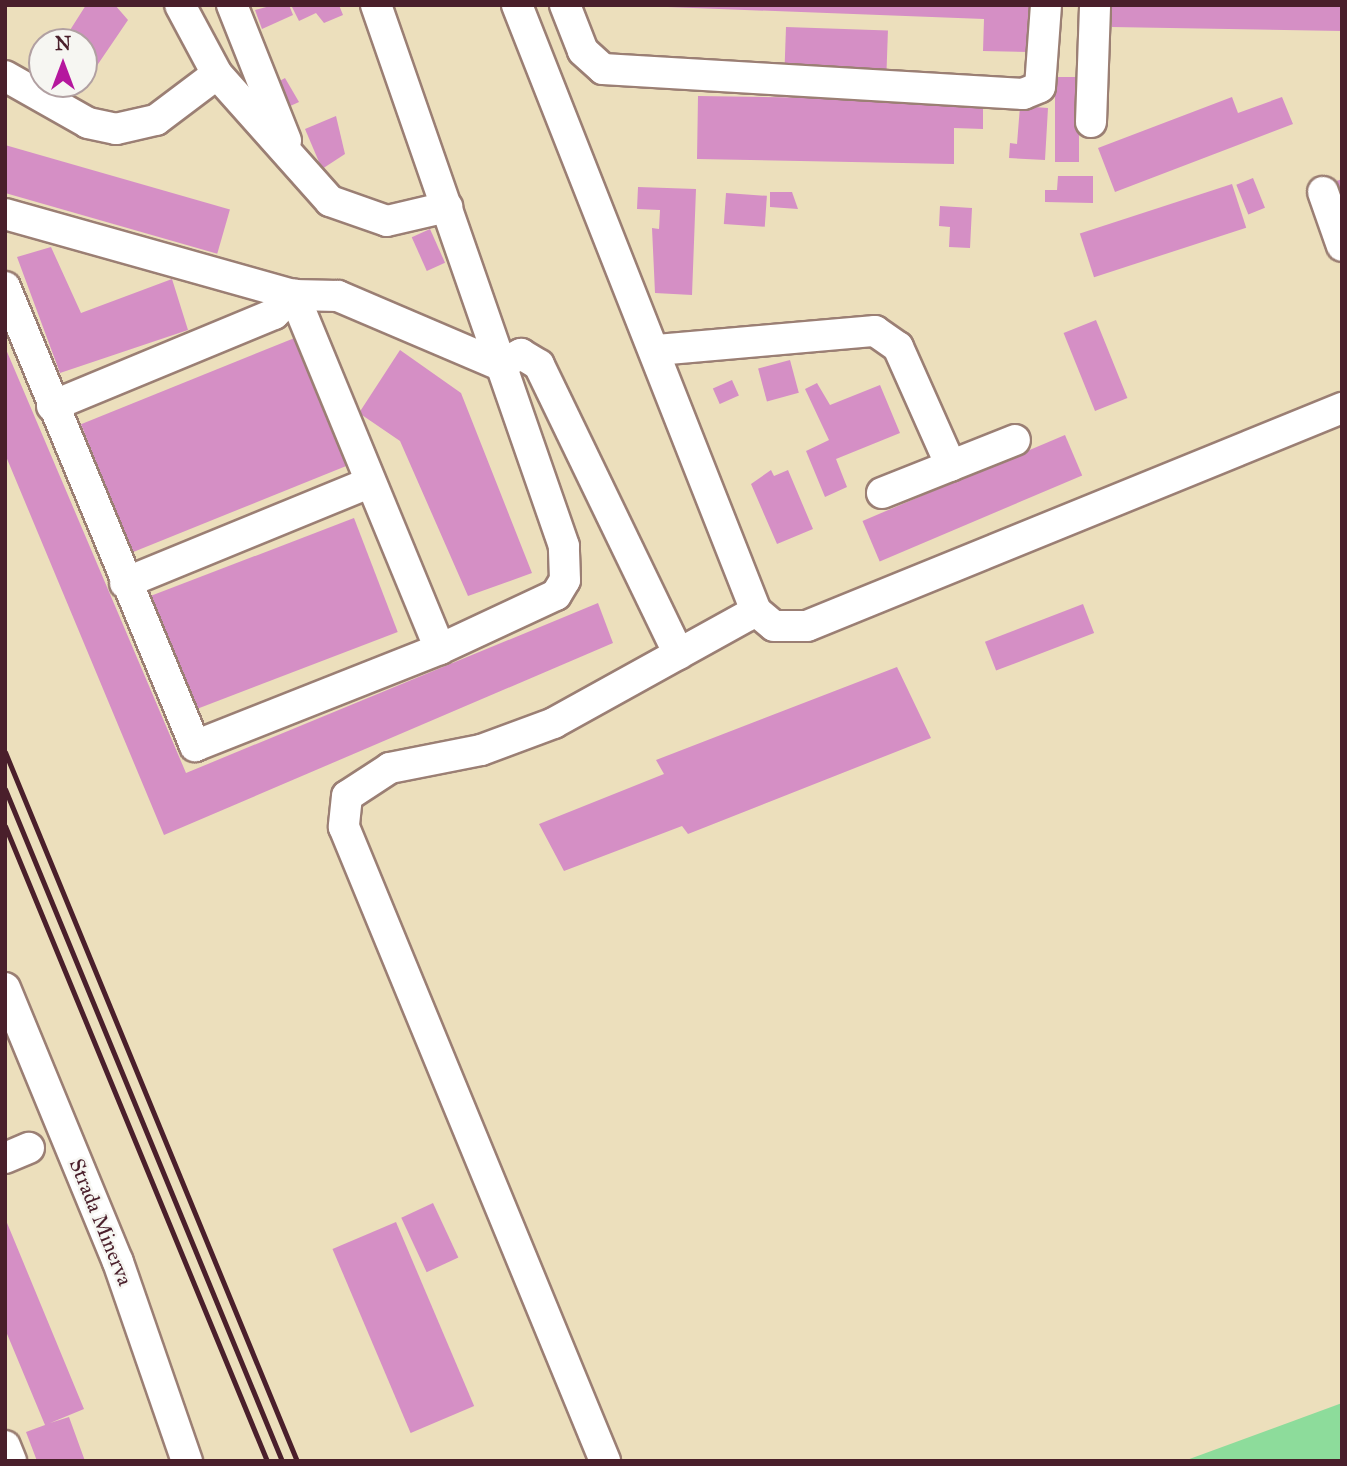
<!DOCTYPE html>
<style>
body{margin:0}
#map{position:relative;width:1347px;height:1466px;overflow:hidden;background:#ecdfbc;font-family:"IM FELL Great Primer",serif}
div>[style]{position:absolute}
.green>*{inset:0;background:#8ddc9b}
.building>*{inset:0;background:#d58fc5;transform-origin:0 0}
.roads{filter:drop-shadow(2px 0 #9b7f74) drop-shadow(-2px 0 #9b7f74) drop-shadow(0 2px #9b7f74) drop-shadow(0 -2px #9b7f74)}
.minor>*{height:30px;margin:-15px;padding:0 15px;transform-origin:15px;border-radius:15px;background:#fff}
.rail>*{height:5px;margin:-2.5px;padding:0 2.5px;transform-origin:2.5px;border-radius:2.5px;background:#4a1f2b}
span{translate:-50% -50%;white-space:nowrap;text-align:center;line-height:1.15;-webkit-text-stroke:5px #f6f6f2;paint-order:stroke}
.street-label{font-size:21px;color:#4a1f2b}
.frame{position:absolute;inset:0;border:7px solid #4a1f2b;pointer-events:none}
.north{position:absolute;left:28px;top:28px;width:70px;height:70px;box-sizing:border-box;background:#f6f6f2;border:2px solid #b1a0a2;border-radius:50%;rotate:0deg;font-size:19px;font-weight:700;line-height:28px;text-align:center;color:#4a1f2b}
.north::after{content:'';display:block;margin:auto;width:24px;height:32px;background:#b5179e;clip-path:polygon(50% 0,100% 100%,50% 72%,0 100%)}
</style>
<div id="map">
<div class="green">
<i style="clip-path:polygon(1342px 1403px,1342px 1461px,1184px 1461px)"></i>
</div>
<div class="building">
<i style="clip-path:polygon(86px 5px,115px 5px,128px 20px,94px 70px,84px 65px,84px 42px,65px 38px)"></i>
<i style="clip-path:polygon(274px 5px,289px 5px,293px 15px,262px 29px,255px 10px)"></i>
<i style="clip-path:polygon(291px 5px,339px 5px,343px 15px,324px 23px,316px 13px,299px 21px)"></i>
<i style="clip-path:polygon(616px 5px,1032px 5px,1030px 52px,983px 51px,984px 19px)"></i>
<i style="clip-path:polygon(1112px 5px,1342px 5px,1342px 31px,1112px 27px)"></i>
<i style="left:786px;top:27px;width:102px;height:40px;rotate:2deg"></i>
<i style="left:1055px;top:77px;width:24px;height:85px"></i>
<i style="clip-path:polygon(285px 78px,299px 102px,288px 107px,276px 83px)"></i>
<i style="clip-path:polygon(698px 96px,983px 100px,983px 129px,954px 128px,954px 164px,697px 159px)"></i>
<i style="clip-path:polygon(1232px 97px,1238px 113px,1282px 97px,1293px 124px,1115px 192px,1098px 148px)"></i>
<i style="clip-path:polygon(1020px 106px,1048px 108px,1045px 160px,1009px 158px,1010px 143px,1017px 144px)"></i>
<i style="clip-path:polygon(336px 116px,345px 154px,322px 169px,305px 129px)"></i>
<i style="left:5px;top:145px;width:234px;height:46px;rotate:16deg"></i>
<i style="clip-path:polygon(1058px 176px,1093px 176px,1093px 203px,1045px 202px,1045px 190px,1057px 190px)"></i>
<i style="left:1253px;top:178px;width:32px;height:18px;rotate:68deg"></i>
<i style="clip-path:polygon(1342px 179px,1342px 201px,1341px 201px,1334px 182px)"></i>
<i style="left:1232px;top:184px;width:46px;height:160px;rotate:72deg"></i>
<i style="clip-path:polygon(638px 187px,696px 189px,692px 295px,655px 293px,652px 228px,659px 229px,660px 210px,637px 209px)"></i>
<i style="clip-path:polygon(770px 192px,792px 192px,798px 209px,770px 207px)"></i>
<i style="left:726px;top:193px;width:41px;height:31px;rotate:4deg"></i>
<i style="clip-path:polygon(940px 206px,972px 208px,970px 248px,949px 247px,950px 227px,939px 226px)"></i>
<i style="left:430px;top:229px;width:37px;height:20px;rotate:66deg"></i>
<i style="clip-path:polygon(51px 247px,81px 313px,172px 279px,188px 330px,60px 373px,17px 257px)"></i>
<i style="left:1096px;top:320px;width:84px;height:35px;rotate:68deg"></i>
<i style="left:297px;top:337px;width:138px;height:233px;rotate:68deg"></i>
<i style="clip-path:polygon(5px 347px,186px 773px,598px 603px,613px 643px,164px 835px,5px 454px)"></i>
<i style="clip-path:polygon(400px 350px,461px 393px,532px 573px,468px 596px,400px 441px,359px 413px)"></i>
<i style="left:790px;top:360px;width:34px;height:33px;rotate:75deg"></i>
<i style="left:732px;top:380px;width:17px;height:21px;rotate:66deg"></i>
<i style="clip-path:polygon(817px 383px,830px 405px,880px 385px,900px 433px,836px 459px,847px 487px,825px 497px,806px 451px,829px 440px,805px 389px)"></i>
<i style="left:1065px;top:435px;width:44px;height:220px;rotate:67deg"></i>
<i style="clip-path:polygon(771px 470px,774px 476px,788px 470px,813px 529px,777px 544px,751px 484px)"></i>
<i style="left:354px;top:518px;width:122px;height:218px;rotate:69deg"></i>
<i style="left:1083px;top:604px;width:31px;height:105px;rotate:69deg"></i>
<i style="clip-path:polygon(897px 667px,931px 738px,688px 834px,682px 826px,564px 871px,539px 824px,664px 774px,656px 760px)"></i>
<i style="left:433px;top:1203px;width:60px;height:35px;rotate:65deg"></i>
<i style="clip-path:polygon(5px 1218px,84px 1409px,50px 1423px,69px 1417px,85px 1461px,37px 1461px,26px 1432px,45px 1425px,5px 1329px)"></i>
<i style="left:396px;top:1222px;width:200px;height:69px;rotate:67deg"></i>
</div>
<div class="roads">
<div class="minor">
<i style="left:180px;top:5px;width:78px;rotate:61.8deg"></i>
<i style="left:217px;top:74px;width:170px;rotate:48.3deg"></i>
<i style="left:330px;top:201px;width:60px;rotate:19.3deg"></i>
<i style="left:387px;top:221px;width:62px;rotate:-13.1deg"></i>
<i style="left:232px;top:5px;width:146px;rotate:68.3deg"></i>
<i style="left:517px;top:5px;width:651px;rotate:68.48deg"></i>
<i style="left:756px;top:611px;width:231px;rotate:151deg"></i>
<i style="left:554px;top:723px;width:78px;rotate:159.7deg"></i>
<i style="left:481px;top:750px;width:93px;rotate:168.8deg"></i>
<i style="left:390px;top:768px;width:51px;rotate:146.9deg"></i>
<i style="left:347px;top:796px;width:31px;rotate:96deg"></i>
<i style="left:344px;top:827px;width:686px;rotate:67.62deg"></i>
<i style="left:565px;top:5px;width:49px;rotate:68.6deg"></i>
<i style="left:583px;top:51px;width:27px;rotate:42deg"></i>
<i style="left:603px;top:69px;width:421px;rotate:3.4deg"></i>
<i style="left:1023px;top:94px;width:18px;rotate:-22deg"></i>
<i style="left:1040px;top:87px;width:82px;rotate:-85.8deg"></i>
<i style="left:5px;top:76px;width:95px;rotate:29.5deg"></i>
<i style="left:88px;top:123px;width:29px;rotate:12deg"></i>
<i style="left:116px;top:129px;width:41px;rotate:-12.7deg"></i>
<i style="left:156px;top:120px;width:76px;rotate:-37deg"></i>
<i style="left:1091px;top:122px;width:117px;rotate:-88deg"></i>
<i style="left:1323px;top:192px;width:57px;rotate:70.6deg"></i>
<i style="left:5px;top:214px;width:300px;rotate:15.7deg"></i>
<i style="left:294px;top:295px;width:44px;rotate:1.3deg"></i>
<i style="left:338px;top:296px;width:176px;rotate:23.1deg"></i>
<i style="left:5px;top:287px;width:497px;rotate:67.5deg"></i>
<i style="left:195px;top:746px;width:264px;rotate:-21.6deg"></i>
<i style="left:294px;top:295px;width:383px;rotate:67.6deg"></i>
<i style="left:440px;top:649px;width:128px;rotate:-25deg"></i>
<i style="left:556px;top:595px;width:17px;rotate:-59deg"></i>
<i style="left:565px;top:580px;width:34px;rotate:-92deg"></i>
<i style="left:564px;top:546px;width:573px;rotate:-109.16deg"></i>
<i style="left:657px;top:350px;width:219px;rotate:-5deg"></i>
<i style="left:875px;top:331px;width:28px;rotate:35deg"></i>
<i style="left:898px;top:347px;width:130px;rotate:66deg"></i>
<i style="left:500px;top:365px;width:24px;rotate:-28deg"></i>
<i style="left:521px;top:354px;width:21px;rotate:31deg"></i>
<i style="left:539px;top:365px;width:321px;rotate:64.2deg"></i>
<i style="left:52px;top:406px;width:240px;rotate:-22.5deg"></i>
<i style="left:274px;top:314px;width:28px;rotate:-44deg"></i>
<i style="left:882px;top:493px;width:143px;rotate:-21.7deg"></i>
<i style="left:125px;top:583px;width:264px;rotate:-22.3deg"></i>
<i style="left:756px;top:611px;width:23px;rotate:40deg"></i>
<i style="left:774px;top:626px;width:33px"></i>
<i style="left:807px;top:626px;width:578px;rotate:-22.17deg"></i>
<i style="left:5px;top:988px;width:296px;rotate:67.6deg"></i>
<i style="left:118px;top:1262px;width:211px;rotate:70.9deg"></i>
<i style="left:5px;top:1158px;width:26px;rotate:-23deg"></i>
<i style="left:5px;top:1446px;width:16px;rotate:68deg"></i>
</div>
</div>
<div class="rail">
<i style="left:5px;top:752px;width:767px;rotate:67.62deg"></i>
<i style="left:5px;top:789px;width:727px;rotate:67.6deg"></i>
<i style="left:5px;top:826px;width:687px;rotate:67.58deg"></i>
</div>
<div class="street-label">
<span style="left:101px;top:1222px;rotate:68deg">Strada Minerva</span>
</div>
<div class="frame"></div>
<div class="north">N</div>
</div>
